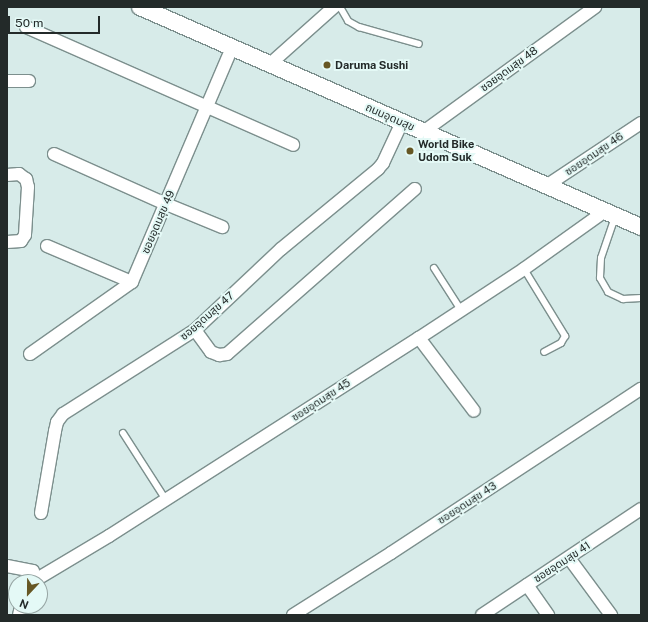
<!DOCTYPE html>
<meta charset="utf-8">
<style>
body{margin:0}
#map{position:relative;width:648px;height:622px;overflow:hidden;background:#d7ebe9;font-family:"Public Sans","Noto Sans Thai",sans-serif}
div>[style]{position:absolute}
.roads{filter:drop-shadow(1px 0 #7c8f8d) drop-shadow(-1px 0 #7c8f8d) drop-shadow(0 1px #7c8f8d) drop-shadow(0 -1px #7c8f8d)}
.service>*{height:6px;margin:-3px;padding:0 3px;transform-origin:3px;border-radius:3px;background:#fff}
.minor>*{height:12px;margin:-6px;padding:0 6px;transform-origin:6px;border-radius:6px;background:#fff}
.secondary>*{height:16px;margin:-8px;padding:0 8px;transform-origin:8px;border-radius:8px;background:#fff}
.dots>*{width:11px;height:11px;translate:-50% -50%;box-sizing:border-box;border:2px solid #e4f9f6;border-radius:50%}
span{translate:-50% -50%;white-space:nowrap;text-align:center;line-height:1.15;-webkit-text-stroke:4px #e4f9f6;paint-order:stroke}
.poi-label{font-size:11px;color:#232a29;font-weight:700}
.left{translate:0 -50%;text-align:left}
.street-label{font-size:11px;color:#232a29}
.frame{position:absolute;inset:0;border:8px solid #232a29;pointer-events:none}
.north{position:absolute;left:8px;top:574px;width:40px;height:40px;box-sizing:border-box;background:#e4f9f6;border:1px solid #97a6a4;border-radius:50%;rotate:202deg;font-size:11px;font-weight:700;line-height:16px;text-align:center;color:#232a29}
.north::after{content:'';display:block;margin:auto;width:14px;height:18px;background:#665724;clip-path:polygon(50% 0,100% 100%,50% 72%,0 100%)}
.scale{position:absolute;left:8px;top:16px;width:92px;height:18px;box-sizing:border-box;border:2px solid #232a29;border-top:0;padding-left:5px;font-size:12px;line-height:14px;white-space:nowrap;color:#232a29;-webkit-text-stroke:3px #e4f9f6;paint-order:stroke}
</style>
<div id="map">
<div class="roads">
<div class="service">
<i style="left:340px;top:7px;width:16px;rotate:60deg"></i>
<i style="left:348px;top:21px;width:13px;rotate:29deg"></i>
<i style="left:359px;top:27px;width:62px;rotate:15.8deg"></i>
<i style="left:615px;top:217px;width:43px;rotate:108.9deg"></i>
<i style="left:601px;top:258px;width:20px;rotate:93deg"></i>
<i style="left:600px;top:278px;width:16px;rotate:60deg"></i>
<i style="left:608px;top:292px;width:17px;rotate:25deg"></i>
<i style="left:623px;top:299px;width:18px;rotate:-3deg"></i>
<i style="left:434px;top:268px;width:50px;rotate:57.3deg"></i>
<i style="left:524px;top:269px;width:79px;rotate:58.5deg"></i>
<i style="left:565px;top:336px;width:8px;rotate:120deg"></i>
<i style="left:561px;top:343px;width:19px;rotate:152deg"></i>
<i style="left:123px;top:433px;width:80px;rotate:57.3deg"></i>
</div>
<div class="minor">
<i style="left:26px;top:27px;width:292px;rotate:23.8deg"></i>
<i style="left:270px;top:64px;width:86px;rotate:-41.7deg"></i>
<i style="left:7px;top:81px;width:22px"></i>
<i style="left:423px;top:132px;width:213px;rotate:-36deg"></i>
<i style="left:54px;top:154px;width:123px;rotate:24.1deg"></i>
<i style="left:166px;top:204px;width:61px;rotate:22.3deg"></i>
<i style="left:7px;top:175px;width:12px;rotate:-5deg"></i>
<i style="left:19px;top:174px;width:9px;rotate:36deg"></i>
<i style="left:26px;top:179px;width:8px;rotate:76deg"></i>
<i style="left:28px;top:187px;width:48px;rotate:93.6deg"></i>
<i style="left:25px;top:235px;width:7px;rotate:124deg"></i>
<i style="left:21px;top:241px;width:14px;rotate:176deg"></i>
<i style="left:546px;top:186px;width:114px;rotate:-33.6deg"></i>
<i style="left:47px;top:246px;width:92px;rotate:23deg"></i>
<i style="left:195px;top:330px;width:27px;rotate:54deg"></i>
<i style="left:211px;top:352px;width:9px;rotate:21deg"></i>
<i style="left:219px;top:355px;width:8px;rotate:-7deg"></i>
<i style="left:227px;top:354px;width:250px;rotate:-41.3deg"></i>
<i style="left:419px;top:338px;width:91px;rotate:53deg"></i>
<i style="left:30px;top:354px;width:125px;rotate:-35.2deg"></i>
<i style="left:132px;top:282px;width:254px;rotate:-66.9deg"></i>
<i style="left:41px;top:513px;width:83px;rotate:-80.3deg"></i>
<i style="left:55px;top:431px;width:9px;rotate:-77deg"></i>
<i style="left:57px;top:422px;width:10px;rotate:-53deg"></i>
<i style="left:63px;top:414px;width:156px;rotate:-32.5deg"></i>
<i style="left:195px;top:330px;width:118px;rotate:-43.3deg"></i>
<i style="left:281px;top:249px;width:126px;rotate:-39.5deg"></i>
<i style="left:378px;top:169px;width:8px;rotate:-50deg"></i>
<i style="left:383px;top:163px;width:45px;rotate:-65.1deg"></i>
<i style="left:569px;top:558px;width:71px;rotate:53.6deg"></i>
<i style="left:7px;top:566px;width:26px;rotate:11deg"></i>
<i style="left:33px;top:571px;width:10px;rotate:90deg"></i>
<i style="left:32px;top:582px;width:90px;rotate:-30.9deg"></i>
<i style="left:109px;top:536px;width:368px;rotate:-32.6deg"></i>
<i style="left:419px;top:338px;width:126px;rotate:-33.3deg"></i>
<i style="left:524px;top:269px;width:100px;rotate:-35.6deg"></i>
<i style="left:527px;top:585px;width:37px;rotate:55deg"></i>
<i style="left:19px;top:615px;width:9px;rotate:-77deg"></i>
<i style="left:293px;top:615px;width:116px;rotate:-32.3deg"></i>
<i style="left:391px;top:553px;width:299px;rotate:-33.3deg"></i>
<i style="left:482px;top:615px;width:191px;rotate:-33.7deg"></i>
</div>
<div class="secondary">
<i style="left:140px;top:7px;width:547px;rotate:23.71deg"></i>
</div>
</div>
<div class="dots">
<i style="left:327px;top:65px;background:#665724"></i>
<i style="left:410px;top:151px;background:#665724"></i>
</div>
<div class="poi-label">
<span class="left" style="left:335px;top:65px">Daruma Sushi</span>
<span class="left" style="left:418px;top:151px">World Bike<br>Udom Suk</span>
</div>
<div class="street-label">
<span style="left:509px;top:69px;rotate:-36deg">ซอยอุดมสุข 48</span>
<span style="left:390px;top:117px;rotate:24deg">ถนนอุดมสุข</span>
<span style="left:594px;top:154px;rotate:-34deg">ซอยอุดมสุข 46</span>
<span style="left:158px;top:222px;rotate:-67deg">ซอยอุดมสุข 49</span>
<span style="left:207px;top:316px;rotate:-41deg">ซอยอุดมสุข 47</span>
<span style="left:321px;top:400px;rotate:-33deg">ซอยอุดมสุข 45</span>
<span style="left:467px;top:503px;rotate:-33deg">ซอยอุดมสุข 43</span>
<span style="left:562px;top:562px;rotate:-33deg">ซอยอุดมสุข 41</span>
</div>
<div class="frame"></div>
<div class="north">N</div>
<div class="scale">50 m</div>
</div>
